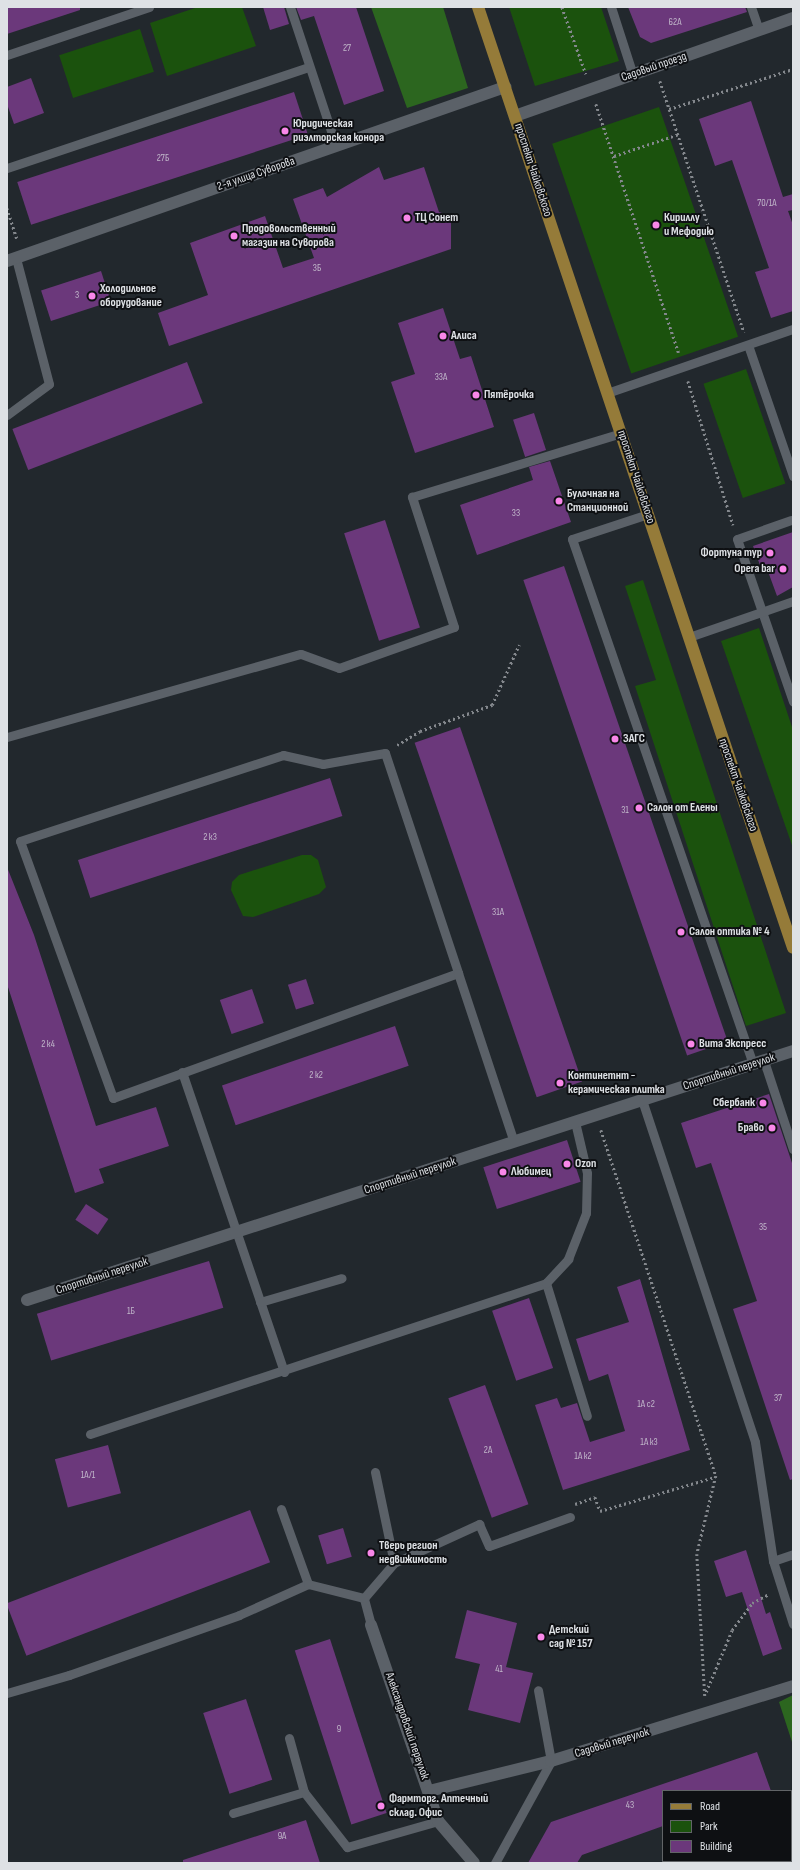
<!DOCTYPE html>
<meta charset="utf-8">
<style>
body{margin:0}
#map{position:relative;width:800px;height:1870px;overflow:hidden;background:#22282d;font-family:"Sofia Sans Condensed",sans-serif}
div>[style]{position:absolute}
.green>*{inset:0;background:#1b520d;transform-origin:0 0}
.forest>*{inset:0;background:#2c661f}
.building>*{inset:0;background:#6b387b;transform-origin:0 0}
.path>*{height:2.5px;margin-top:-1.25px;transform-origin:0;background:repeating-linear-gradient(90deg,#84888d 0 2px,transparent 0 5px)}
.lane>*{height:9px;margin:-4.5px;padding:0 4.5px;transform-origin:4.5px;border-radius:4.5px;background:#5b6168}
.street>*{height:12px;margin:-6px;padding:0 6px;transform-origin:6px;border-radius:6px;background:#5b6168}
.primary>*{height:12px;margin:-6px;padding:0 6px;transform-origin:6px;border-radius:6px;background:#957b39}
.dots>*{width:11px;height:11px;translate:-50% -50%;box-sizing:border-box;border:2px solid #0e1013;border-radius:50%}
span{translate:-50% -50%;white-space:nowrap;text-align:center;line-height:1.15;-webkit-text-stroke:4px #0e1013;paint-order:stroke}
.number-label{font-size:10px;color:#c1b7ca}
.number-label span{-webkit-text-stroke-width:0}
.street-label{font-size:12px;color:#dee1e5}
.poi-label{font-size:12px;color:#dee1e5;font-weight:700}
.left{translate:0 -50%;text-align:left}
.right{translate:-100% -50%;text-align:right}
.frame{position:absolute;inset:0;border:8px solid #dee1e5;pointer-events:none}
.legend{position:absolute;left:662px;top:1790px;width:130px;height:72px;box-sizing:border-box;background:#0e1013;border:1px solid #616467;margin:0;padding:5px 7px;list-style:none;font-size:12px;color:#dee1e5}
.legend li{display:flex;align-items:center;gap:8px;height:20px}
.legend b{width:20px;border:1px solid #616467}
</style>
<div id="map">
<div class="green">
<i style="clip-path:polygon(198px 7px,242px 7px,256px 46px,167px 76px,150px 23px)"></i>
<i style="clip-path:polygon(509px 7px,601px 7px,619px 61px,535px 86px)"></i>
<i style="left:140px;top:29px;width:45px;height:85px;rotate:72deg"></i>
<i style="left:659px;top:107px;width:243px;height:113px;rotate:71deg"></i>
<i style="left:746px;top:369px;width:121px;height:45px;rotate:71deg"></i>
<i style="clip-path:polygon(643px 580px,786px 1013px,746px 1026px,635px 686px,656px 680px,625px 586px)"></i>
<i style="clip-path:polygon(759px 628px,793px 730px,793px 848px,721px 641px)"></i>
<i style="clip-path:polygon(302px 855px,311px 855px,318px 860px,326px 887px,319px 894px,253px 917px,243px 916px,231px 890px,232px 882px,239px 875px)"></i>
</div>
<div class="forest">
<i style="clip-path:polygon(371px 7px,443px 7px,468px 88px,407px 108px)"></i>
<i style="clip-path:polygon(793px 1695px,793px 1745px,779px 1702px)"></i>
<i style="clip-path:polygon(791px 1812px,793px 1863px,656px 1863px,791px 1861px)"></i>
</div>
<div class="building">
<i style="clip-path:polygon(7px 7px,80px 7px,80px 10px,7px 34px)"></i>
<i style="clip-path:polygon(263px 7px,284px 7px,289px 24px,270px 30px)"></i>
<i style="clip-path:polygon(296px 7px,356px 7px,384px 91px,344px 105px,314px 16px,301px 20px)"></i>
<i style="clip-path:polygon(628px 7px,745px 7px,747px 12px,651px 43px,640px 37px)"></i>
<i style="clip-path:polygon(31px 78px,44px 113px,14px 124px,7px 104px,7px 87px)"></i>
<i style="left:294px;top:92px;width:45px;height:291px;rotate:72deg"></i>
<i style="clip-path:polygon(751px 101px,783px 197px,793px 194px,793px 210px,788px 211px,793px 225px,793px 311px,771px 318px,755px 272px,769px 268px,732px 160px,715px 166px,699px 119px)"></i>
<i style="clip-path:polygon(379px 167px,384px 180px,424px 167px,439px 212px,448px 215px,451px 222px,451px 249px,169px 346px,158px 313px,208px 295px,190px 243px,265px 216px,283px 268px,314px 258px,293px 199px,323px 188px,327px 197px)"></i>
<i style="left:101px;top:271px;width:32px;height:63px;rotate:72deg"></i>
<i style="clip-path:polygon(443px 308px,460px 359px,471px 356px,494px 427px,415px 453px,391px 382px,415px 374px,398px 323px)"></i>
<i style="left:187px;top:362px;width:44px;height:187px;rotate:69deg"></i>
<i style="left:534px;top:413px;width:39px;height:22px;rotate:72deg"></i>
<i style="clip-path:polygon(550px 461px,571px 522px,477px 555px,460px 505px,533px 480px,529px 467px)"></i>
<i style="left:385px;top:520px;width:113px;height:43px;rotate:72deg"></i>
<i style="clip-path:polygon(793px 532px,793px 587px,777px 596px,766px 566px,761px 568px,753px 546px)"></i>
<i style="left:564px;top:566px;width:503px;height:43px;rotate:71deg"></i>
<i style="left:460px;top:727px;width:375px;height:48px;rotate:71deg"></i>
<i style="left:330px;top:778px;width:40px;height:265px;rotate:72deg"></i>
<i style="clip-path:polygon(7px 867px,34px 935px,96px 1126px,156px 1107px,169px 1146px,99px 1169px,104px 1183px,75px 1193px,7px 984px)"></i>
<i style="left:306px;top:979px;width:26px;height:19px;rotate:72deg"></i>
<i style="left:252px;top:989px;width:36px;height:34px;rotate:71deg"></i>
<i style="left:395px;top:1026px;width:42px;height:183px;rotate:71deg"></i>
<i style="clip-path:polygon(769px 1094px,793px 1166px,793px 1479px,790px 1480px,733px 1309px,757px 1301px,711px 1163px,696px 1168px,681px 1123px)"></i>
<i style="left:567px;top:1140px;width:44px;height:88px;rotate:72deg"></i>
<i style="left:86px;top:1204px;width:27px;height:19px;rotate:34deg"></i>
<i style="left:209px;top:1261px;width:49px;height:180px;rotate:73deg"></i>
<i style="clip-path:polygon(640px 1279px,690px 1450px,563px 1490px,535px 1405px,557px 1398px,561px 1408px,577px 1403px,590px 1442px,625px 1431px,608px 1374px,589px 1381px,576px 1339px,629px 1322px,617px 1287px)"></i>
<i style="left:529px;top:1298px;width:74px;height:39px;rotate:71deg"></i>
<i style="left:485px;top:1385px;width:127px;height:39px;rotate:70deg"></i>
<i style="left:108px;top:1445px;width:50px;height:55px;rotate:75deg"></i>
<i style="left:250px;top:1510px;width:56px;height:261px;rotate:69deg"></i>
<i style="left:343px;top:1528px;width:30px;height:26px;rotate:73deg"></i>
<i style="clip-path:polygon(746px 1550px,766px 1614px,770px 1612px,782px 1649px,763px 1656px,742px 1592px,726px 1597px,714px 1561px)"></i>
<i style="clip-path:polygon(467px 1610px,517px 1623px,506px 1667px,533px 1673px,520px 1723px,468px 1710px,480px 1664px,455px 1658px)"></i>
<i style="left:330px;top:1639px;width:183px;height:37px;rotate:72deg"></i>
<i style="left:246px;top:1699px;width:85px;height:45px;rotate:72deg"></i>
<i style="clip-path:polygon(757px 1752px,771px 1791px,663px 1791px,663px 1826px,582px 1855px,577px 1863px,528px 1863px,551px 1822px)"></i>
<i style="clip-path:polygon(306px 1820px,320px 1863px,183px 1863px,183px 1860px)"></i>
</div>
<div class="path">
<i style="left:562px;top:7px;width:71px;rotate:70.3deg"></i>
<i style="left:660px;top:81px;width:265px;rotate:71.5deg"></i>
<i style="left:596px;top:104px;width:262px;rotate:71.6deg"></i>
<i style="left:669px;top:109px;width:130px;rotate:-17.9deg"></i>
<i style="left:614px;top:156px;width:69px;rotate:-18.7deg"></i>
<i style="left:7px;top:208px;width:32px;rotate:72deg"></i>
<i style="left:688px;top:381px;width:151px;rotate:72.6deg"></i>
<i style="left:397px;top:745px;width:27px;rotate:-31deg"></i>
<i style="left:420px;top:731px;width:77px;rotate:-19.9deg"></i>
<i style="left:492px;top:705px;width:66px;rotate:-65.8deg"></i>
<i style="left:601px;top:1130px;width:365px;rotate:71.6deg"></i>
<i style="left:716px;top:1476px;width:80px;rotate:103.7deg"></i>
<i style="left:697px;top:1554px;width:142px;rotate:86.8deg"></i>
<i style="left:575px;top:1504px;width:21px;rotate:-19deg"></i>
<i style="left:595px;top:1497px;width:15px;rotate:70deg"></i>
<i style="left:600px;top:1511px;width:120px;rotate:-16.5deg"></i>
<i style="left:706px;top:1692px;width:67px;rotate:-67.2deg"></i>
<i style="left:732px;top:1630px;width:34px;rotate:-53deg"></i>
<i style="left:752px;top:1603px;width:19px;rotate:-28deg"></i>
</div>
<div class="lane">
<i style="left:290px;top:7px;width:146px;rotate:71.7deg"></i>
<i style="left:611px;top:7px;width:71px;rotate:72.1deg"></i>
<i style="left:751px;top:7px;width:24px;rotate:71deg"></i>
<i style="left:7px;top:55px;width:150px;rotate:-18.7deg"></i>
<i style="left:7px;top:168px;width:318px;rotate:-18.5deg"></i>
<i style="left:748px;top:345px;width:139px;rotate:71deg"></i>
<i style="left:607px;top:393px;width:197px;rotate:-19deg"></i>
<i style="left:7px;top:415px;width:52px;rotate:-36.4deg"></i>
<i style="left:49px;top:384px;width:130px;rotate:-104.7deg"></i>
<i style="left:648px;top:514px;width:80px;rotate:161.8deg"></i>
<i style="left:572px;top:539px;width:555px;rotate:70.98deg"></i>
<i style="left:791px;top:520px;width:57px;rotate:160.6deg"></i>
<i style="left:737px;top:539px;width:172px;rotate:71deg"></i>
<i style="left:689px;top:637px;width:110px;rotate:-19.1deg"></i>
<i style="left:7px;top:737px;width:305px;rotate:-15.8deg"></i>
<i style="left:301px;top:654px;width:40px;rotate:20.2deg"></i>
<i style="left:339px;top:668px;width:122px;rotate:-19.6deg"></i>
<i style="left:454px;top:627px;width:137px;rotate:-107.9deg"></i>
<i style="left:412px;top:497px;width:219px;rotate:-17deg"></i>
<i style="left:458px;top:973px;width:367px;rotate:160.1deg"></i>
<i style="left:113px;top:1098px;width:273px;rotate:-109.9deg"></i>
<i style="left:20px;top:841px;width:277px;rotate:-18.1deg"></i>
<i style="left:283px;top:755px;width:41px;rotate:12.7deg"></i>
<i style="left:323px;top:764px;width:63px;rotate:-10.1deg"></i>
<i style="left:385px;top:753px;width:232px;rotate:71.6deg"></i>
<i style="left:458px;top:973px;width:178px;rotate:71.7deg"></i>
<i style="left:764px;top:1061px;width:93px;rotate:71.8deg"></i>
<i style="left:182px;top:1072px;width:317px;rotate:71.2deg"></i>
<i style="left:642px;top:1100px;width:360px;rotate:71.7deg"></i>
<i style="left:755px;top:1442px;width:120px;rotate:81.4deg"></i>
<i style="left:773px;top:1561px;width:66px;rotate:72.4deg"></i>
<i style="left:546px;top:1283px;width:139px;rotate:72.9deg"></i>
<i style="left:260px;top:1302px;width:85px;rotate:-16.3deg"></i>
<i style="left:90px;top:1434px;width:480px;rotate:-18.3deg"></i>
<i style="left:546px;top:1283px;width:33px;rotate:-47deg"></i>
<i style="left:568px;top:1259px;width:49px;rotate:-68.6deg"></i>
<i style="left:586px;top:1213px;width:40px;rotate:-88.6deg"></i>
<i style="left:587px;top:1173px;width:52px;rotate:-103.2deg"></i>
<i style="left:281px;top:1509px;width:80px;rotate:70.2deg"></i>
<i style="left:773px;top:1561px;width:21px;rotate:-19deg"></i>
<i style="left:394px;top:1563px;width:94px;rotate:-24.6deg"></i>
<i style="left:479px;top:1524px;width:24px;rotate:66deg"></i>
<i style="left:489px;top:1546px;width:86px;rotate:-19.7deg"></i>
<i style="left:371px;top:1625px;width:28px;rotate:-105deg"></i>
<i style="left:364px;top:1598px;width:46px;rotate:-49.4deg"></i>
<i style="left:394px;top:1563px;width:93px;rotate:-101.8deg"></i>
<i style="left:7px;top:1693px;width:65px;rotate:-16.2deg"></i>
<i style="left:69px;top:1675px;width:180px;rotate:-19.4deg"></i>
<i style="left:239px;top:1615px;width:76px;rotate:-24.2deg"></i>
<i style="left:308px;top:1584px;width:58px;rotate:14deg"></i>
<i style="left:289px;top:1738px;width:56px;rotate:74.5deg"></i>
<i style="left:304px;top:1792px;width:70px;rotate:52deg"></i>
<i style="left:347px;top:1847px;width:95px;rotate:-15.9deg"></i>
<i style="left:233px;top:1813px;width:74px;rotate:-16.5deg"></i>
<i style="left:495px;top:1863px;width:116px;rotate:-61.2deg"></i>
<i style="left:551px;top:1761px;width:72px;rotate:-100.4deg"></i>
</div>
<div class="street">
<i style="left:515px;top:116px;width:295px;rotate:-19.4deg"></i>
<i style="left:7px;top:261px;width:528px;rotate:-19.26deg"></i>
<i style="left:27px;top:1300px;width:805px;rotate:-18.01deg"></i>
<i style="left:371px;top:1625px;width:207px;rotate:71.1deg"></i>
<i style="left:438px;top:1821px;width:55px;rotate:49.4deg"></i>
<i style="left:429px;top:1791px;width:126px;rotate:-13.8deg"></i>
<i style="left:551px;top:1761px;width:253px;rotate:-17.2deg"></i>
</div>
<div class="primary">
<i style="left:478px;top:7px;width:992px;rotate:71.49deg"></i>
</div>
<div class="dots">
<i style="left:285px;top:131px;background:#f987e9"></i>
<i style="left:407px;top:218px;background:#f987e9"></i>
<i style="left:656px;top:225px;background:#f987e9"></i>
<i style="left:234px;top:236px;background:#f987e9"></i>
<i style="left:92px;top:296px;background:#f987e9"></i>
<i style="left:443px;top:336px;background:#f987e9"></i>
<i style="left:476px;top:395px;background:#f987e9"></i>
<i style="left:559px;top:501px;background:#f987e9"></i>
<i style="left:770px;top:553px;background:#f987e9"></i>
<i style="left:783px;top:569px;background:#f987e9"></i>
<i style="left:615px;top:739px;background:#f987e9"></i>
<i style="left:639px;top:808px;background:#f987e9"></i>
<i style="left:681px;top:932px;background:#f987e9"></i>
<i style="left:691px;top:1044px;background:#f987e9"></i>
<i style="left:560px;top:1083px;background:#f987e9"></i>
<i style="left:763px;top:1103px;background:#f987e9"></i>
<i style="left:772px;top:1128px;background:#f987e9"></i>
<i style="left:567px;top:1164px;background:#f987e9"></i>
<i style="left:503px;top:1172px;background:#f987e9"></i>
<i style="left:371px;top:1553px;background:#f987e9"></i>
<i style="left:541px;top:1637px;background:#f987e9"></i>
<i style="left:381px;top:1806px;background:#f987e9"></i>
</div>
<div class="number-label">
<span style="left:675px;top:23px">62А</span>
<span style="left:347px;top:49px">27</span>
<span style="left:163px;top:159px">27Б</span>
<span style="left:767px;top:204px">70/1А</span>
<span style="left:317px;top:269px">3Б</span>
<span style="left:77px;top:296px">3</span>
<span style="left:441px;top:378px">33А</span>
<span style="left:516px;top:514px">33</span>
<span style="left:625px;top:811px">31</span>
<span style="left:210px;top:838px">2 к3</span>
<span style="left:498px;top:913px">31А</span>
<span style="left:48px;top:1045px">2 к4</span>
<span style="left:316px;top:1076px">2 к2</span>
<span style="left:763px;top:1228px">35</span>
<span style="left:131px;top:1312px">1Б</span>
<span style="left:778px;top:1399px">37</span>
<span style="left:646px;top:1405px">1А с2</span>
<span style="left:649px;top:1443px">1А к3</span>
<span style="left:488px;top:1451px">2А</span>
<span style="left:583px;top:1457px">1А к2</span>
<span style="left:88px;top:1476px">1А/1</span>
<span style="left:499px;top:1670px">41</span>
<span style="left:339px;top:1730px">9</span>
<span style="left:630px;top:1806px">43</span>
<span style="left:282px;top:1837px">9А</span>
</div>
<div class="street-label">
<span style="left:654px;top:67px;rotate:-19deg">Садовый проезд</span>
<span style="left:533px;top:170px;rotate:72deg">проспект Чайковского</span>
<span style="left:256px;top:174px;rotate:-19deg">2-я улица Суворова</span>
<span style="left:636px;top:477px;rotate:72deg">проспект Чайковского</span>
<span style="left:738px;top:785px;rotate:71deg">проспект Чайковского</span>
<span style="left:729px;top:1072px;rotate:-18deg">Спортивный переулок</span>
<span style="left:410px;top:1176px;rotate:-18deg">Спортивный переулок</span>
<span style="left:102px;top:1276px;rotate:-18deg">Спортивный переулок</span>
<span style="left:407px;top:1726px;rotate:71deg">Александровский переулок</span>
<span style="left:612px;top:1743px;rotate:-17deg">Садовый переулок</span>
</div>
<div class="poi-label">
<span class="left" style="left:293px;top:131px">Юридическая<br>риэлторская конора</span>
<span class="left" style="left:415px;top:218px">ТЦ Сонет</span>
<span class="left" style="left:664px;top:225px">Кириллу<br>и Мефодию</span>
<span class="left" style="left:242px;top:236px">Продовольственный<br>магазин на Суворова</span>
<span class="left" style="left:100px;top:296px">Холодильное<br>оборудование</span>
<span class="left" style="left:451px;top:336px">Алиса</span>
<span class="left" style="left:484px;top:395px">Пятёрочка</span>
<span class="left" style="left:567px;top:501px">Булочная на<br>Станционной</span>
<span class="right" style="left:762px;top:553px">Фортуна тур</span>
<span class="right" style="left:775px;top:569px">Opera bar</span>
<span class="left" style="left:623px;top:739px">ЗАГС</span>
<span class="left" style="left:647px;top:808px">Салон от Елены</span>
<span class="left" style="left:689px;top:932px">Салон оптика № 4</span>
<span class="left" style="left:699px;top:1044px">Вита Экспресс</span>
<span class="left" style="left:568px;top:1083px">Континетнт -<br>керамическая плитка</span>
<span class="right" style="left:755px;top:1103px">Сбербанк</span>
<span class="right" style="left:764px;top:1128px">Браво</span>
<span class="left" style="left:575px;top:1164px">Ozon</span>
<span class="left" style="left:511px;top:1172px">Любимец</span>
<span class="left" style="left:379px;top:1553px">Тверь регион<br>недвижимость</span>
<span class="left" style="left:549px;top:1637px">Детский<br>сад № 157</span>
<span class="left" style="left:389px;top:1806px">Фармторг. Аптечный<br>склад. Офис</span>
</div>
<div class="frame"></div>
<ul class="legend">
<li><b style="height:5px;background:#957b39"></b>Road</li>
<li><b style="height:11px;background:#1b520d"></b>Park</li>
<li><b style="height:11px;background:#6b387b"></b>Building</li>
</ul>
</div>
